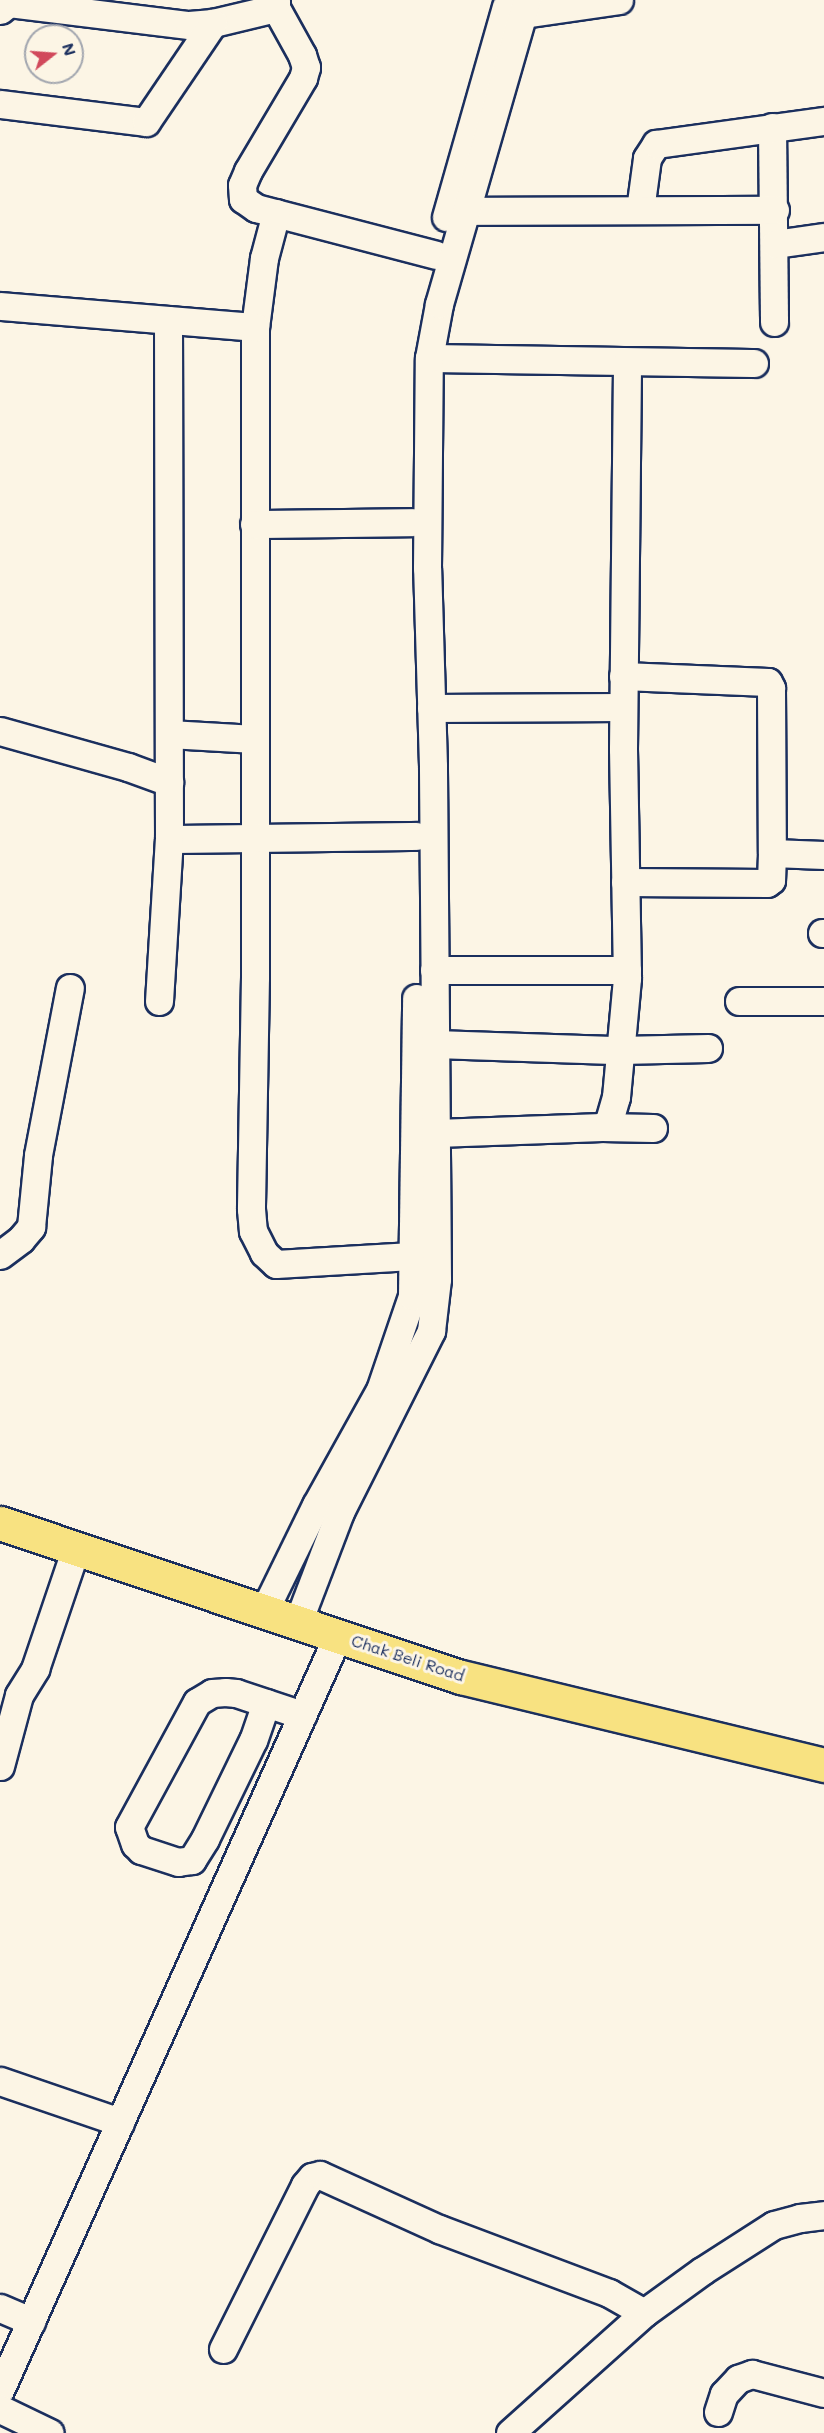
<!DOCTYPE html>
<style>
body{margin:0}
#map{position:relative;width:824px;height:2433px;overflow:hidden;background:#fcf5e5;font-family:Mali,sans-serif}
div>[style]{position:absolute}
.roads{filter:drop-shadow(2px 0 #1b2f5e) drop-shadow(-2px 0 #1b2f5e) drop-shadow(0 2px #1b2f5e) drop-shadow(0 -2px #1b2f5e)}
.minor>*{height:27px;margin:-13.5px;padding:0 13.5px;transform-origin:13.5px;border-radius:13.5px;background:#fcf5e5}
.major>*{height:33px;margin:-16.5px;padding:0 16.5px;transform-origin:16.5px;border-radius:16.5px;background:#f8e281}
span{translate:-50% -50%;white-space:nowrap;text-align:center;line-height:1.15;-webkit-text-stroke:6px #fcf5e5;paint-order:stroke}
.street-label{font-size:16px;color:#1b2f5e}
.north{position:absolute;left:24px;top:24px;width:60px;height:60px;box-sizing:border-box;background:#fcf5e5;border:2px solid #a2a6af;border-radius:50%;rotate:73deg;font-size:16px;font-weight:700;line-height:24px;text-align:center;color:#1b2f5e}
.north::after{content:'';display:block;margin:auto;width:21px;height:27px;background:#d1495b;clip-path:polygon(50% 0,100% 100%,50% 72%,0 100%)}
</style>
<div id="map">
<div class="roads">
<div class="minor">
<i style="left:276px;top:0;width:8px;rotate:90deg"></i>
<i style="left:276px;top:8px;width:54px;rotate:61deg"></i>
<i style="left:302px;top:55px;width:13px;rotate:72deg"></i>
<i style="left:306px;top:67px;width:11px;rotate:105deg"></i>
<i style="left:303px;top:78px;width:108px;rotate:120.6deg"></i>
<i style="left:248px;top:171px;width:15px;rotate:113deg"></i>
<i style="left:242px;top:185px;width:14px;rotate:86deg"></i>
<i style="left:243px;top:199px;width:16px;rotate:35deg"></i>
<i style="left:256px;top:208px;width:186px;rotate:14.6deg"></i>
<i style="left:0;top:10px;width:11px;rotate:-38deg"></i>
<i style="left:9px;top:3px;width:181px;rotate:7deg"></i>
<i style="left:189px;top:25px;width:24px;rotate:-5deg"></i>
<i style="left:213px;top:23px;width:65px;rotate:-13.4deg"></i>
<i style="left:523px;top:14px;width:97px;rotate:-8.3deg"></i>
<i style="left:0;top:104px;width:147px;rotate:7deg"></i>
<i style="left:146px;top:122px;width:120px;rotate:-55.9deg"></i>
<i style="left:772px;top:127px;width:195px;rotate:89.4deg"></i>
<i style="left:640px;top:210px;width:52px;rotate:-82.3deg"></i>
<i style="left:647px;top:158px;width:17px;rotate:-57deg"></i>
<i style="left:656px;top:144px;width:170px;rotate:-7.8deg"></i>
<i style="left:449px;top:211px;width:326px;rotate:-0.2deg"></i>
<i style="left:276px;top:213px;width:47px;rotate:104.9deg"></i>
<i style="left:264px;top:258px;width:70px;rotate:97.4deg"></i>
<i style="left:255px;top:327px;width:650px;rotate:90deg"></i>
<i style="left:255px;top:977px;width:232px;rotate:91deg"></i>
<i style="left:251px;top:1209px;width:22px;rotate:85deg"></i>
<i style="left:253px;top:1231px;width:25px;rotate:63deg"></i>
<i style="left:264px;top:1253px;width:16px;rotate:43deg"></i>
<i style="left:276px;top:1264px;width:136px;rotate:-3.4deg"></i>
<i style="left:446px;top:217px;width:219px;rotate:-74.1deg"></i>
<i style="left:775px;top:244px;width:49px;rotate:-8.1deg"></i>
<i style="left:0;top:306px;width:256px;rotate:4.7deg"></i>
<i style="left:429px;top:358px;width:325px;rotate:0.9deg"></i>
<i style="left:254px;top:524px;width:158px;rotate:-0.7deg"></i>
<i style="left:623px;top:676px;width:145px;rotate:2.4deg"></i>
<i style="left:768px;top:682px;width:7px;rotate:63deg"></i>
<i style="left:771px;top:688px;width:165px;rotate:89.7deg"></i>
<i style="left:772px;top:853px;width:27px;rotate:92deg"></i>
<i style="left:771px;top:880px;width:5px;rotate:143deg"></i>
<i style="left:767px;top:883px;width:142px;rotate:-179.6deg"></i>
<i style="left:431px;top:708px;width:192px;rotate:-0.3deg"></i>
<i style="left:0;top:731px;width:133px;rotate:15.7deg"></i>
<i style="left:128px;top:767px;width:44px;rotate:20.1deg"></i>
<i style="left:169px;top:734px;width:86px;rotate:3.3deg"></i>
<i style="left:169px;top:839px;width:247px;rotate:-0.7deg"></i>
<i style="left:772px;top:853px;width:52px;rotate:2.2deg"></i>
<i style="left:822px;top:933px;width:2px"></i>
<i style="left:434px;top:970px;width:193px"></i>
<i style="left:159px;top:1001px;width:162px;rotate:-86.5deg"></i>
<i style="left:169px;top:839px;width:519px;rotate:-90.11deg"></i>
<i style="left:739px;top:1001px;width:85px"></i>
<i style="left:435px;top:1044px;width:185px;rotate:1.9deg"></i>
<i style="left:620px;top:1050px;width:88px;rotate:-1.3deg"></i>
<i style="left:602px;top:1127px;width:51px;rotate:1.1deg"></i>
<i style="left:436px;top:1133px;width:166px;rotate:-2.1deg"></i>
<i style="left:602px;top:1127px;width:9px;rotate:-41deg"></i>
<i style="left:609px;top:1121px;width:25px;rotate:-74deg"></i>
<i style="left:616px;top:1097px;width:120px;rotate:-84.7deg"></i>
<i style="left:627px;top:978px;width:229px;rotate:-91deg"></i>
<i style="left:623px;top:749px;width:387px;rotate:-89.4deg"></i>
<i style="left:0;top:1255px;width:26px;rotate:-37deg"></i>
<i style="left:21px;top:1239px;width:16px;rotate:-50deg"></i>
<i style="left:31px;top:1227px;width:72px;rotate:-84.4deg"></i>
<i style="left:38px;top:1155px;width:170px;rotate:-79.2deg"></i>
<i style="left:264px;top:1611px;width:118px;rotate:-63.9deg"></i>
<i style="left:316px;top:1505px;width:132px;rotate:-60.9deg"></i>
<i style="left:380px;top:1390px;width:99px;rotate:-71.2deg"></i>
<i style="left:412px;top:1296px;width:298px;rotate:-89.2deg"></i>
<i style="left:298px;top:1622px;width:118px;rotate:-69.1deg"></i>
<i style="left:340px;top:1512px;width:203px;rotate:-63.3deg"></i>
<i style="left:431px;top:1331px;width:52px;rotate:-83.4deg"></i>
<i style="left:437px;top:1279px;width:513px;rotate:-90.45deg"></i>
<i style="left:433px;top:766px;width:198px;rotate:-91.7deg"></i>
<i style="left:427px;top:568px;width:210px;rotate:-89.5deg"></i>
<i style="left:429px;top:358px;width:55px;rotate:-79.5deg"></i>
<i style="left:439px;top:304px;width:316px;rotate:-73.9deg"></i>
<i style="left:266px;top:1703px;width:39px;rotate:109deg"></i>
<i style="left:253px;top:1740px;width:110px;rotate:115.9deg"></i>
<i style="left:205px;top:1839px;width:25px;rotate:122deg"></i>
<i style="left:192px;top:1860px;width:14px;rotate:172deg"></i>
<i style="left:178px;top:1862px;width:39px;rotate:-162deg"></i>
<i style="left:141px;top:1850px;width:8px;rotate:-135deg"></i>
<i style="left:135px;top:1844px;width:18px;rotate:-109deg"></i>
<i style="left:129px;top:1827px;width:142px;rotate:-61.5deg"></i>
<i style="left:197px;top:1702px;width:17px;rotate:-31deg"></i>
<i style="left:212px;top:1693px;width:13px;rotate:-4deg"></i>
<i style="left:225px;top:1692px;width:11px;rotate:5deg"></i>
<i style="left:236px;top:1693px;width:70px;rotate:18.4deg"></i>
<i style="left:0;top:1766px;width:73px;rotate:-75deg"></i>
<i style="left:19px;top:1695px;width:31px;rotate:-58deg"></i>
<i style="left:35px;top:1669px;width:128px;rotate:-71.3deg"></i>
<i style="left:0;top:2081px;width:127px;rotate:18.9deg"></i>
<i style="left:0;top:2308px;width:34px;rotate:23deg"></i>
<i style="left:223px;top:2349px;width:183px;rotate:-63.4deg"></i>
<i style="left:305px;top:2185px;width:11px;rotate:-49deg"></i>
<i style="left:312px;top:2177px;width:8px;rotate:-14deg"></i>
<i style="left:320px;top:2175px;width:131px;rotate:24.4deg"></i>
<i style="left:439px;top:2229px;width:182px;rotate:20.6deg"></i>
<i style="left:609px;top:2293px;width:40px;rotate:29.7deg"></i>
<i style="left:0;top:2390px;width:827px;rotate:-65.88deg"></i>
<i style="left:0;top:2409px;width:55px;rotate:25.6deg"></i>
<i style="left:718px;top:2412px;width:19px;rotate:-72deg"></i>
<i style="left:724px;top:2394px;width:21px;rotate:-47deg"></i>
<i style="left:738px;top:2379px;width:15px;rotate:-20deg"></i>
<i style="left:752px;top:2374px;width:74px;rotate:14.8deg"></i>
<i style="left:510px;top:2433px;width:180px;rotate:-41.8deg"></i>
<i style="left:644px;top:2313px;width:72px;rotate:-35.9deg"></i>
<i style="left:702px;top:2271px;width:85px;rotate:-32.6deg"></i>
<i style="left:774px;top:2225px;width:27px;rotate:-15deg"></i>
<i style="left:800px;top:2218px;width:24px;rotate:-7deg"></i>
</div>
<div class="major">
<i style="left:0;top:1523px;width:486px;rotate:18.5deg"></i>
<i style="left:461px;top:1677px;width:374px;rotate:13.6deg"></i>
</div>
</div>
<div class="street-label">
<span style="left:408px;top:1658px;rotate:18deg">Chak Beli Road</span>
</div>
<div class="north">N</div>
</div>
